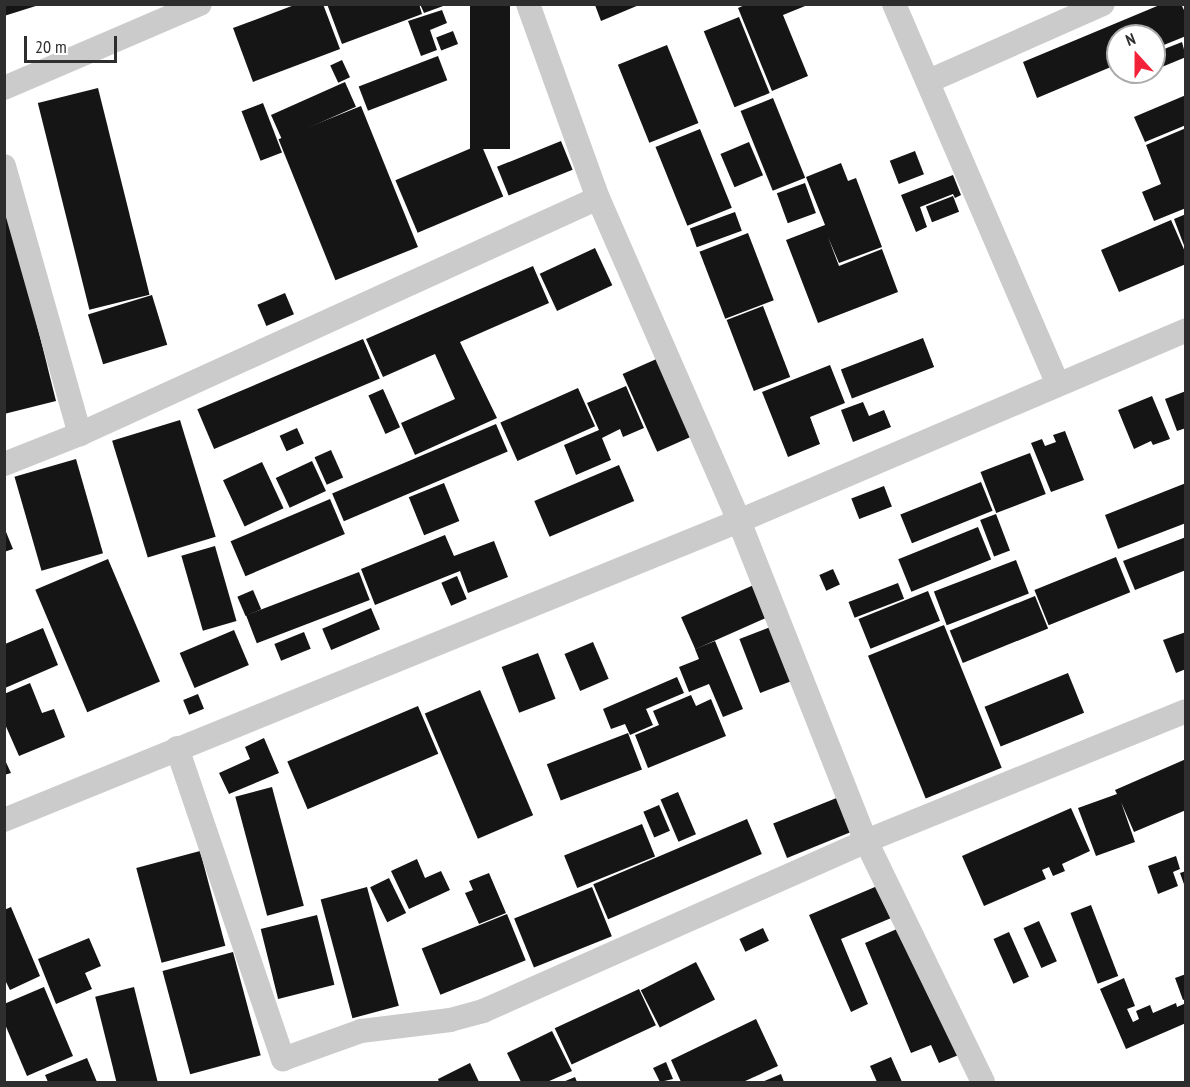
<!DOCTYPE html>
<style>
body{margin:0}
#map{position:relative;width:1190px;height:1087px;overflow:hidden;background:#fff;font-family:"PT Sans Narrow",sans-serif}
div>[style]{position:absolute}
.building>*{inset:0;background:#151515;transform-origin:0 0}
.minor>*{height:24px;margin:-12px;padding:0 12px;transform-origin:12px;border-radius:12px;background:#cbcbcb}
span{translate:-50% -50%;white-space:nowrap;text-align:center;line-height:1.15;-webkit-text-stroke:6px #fff;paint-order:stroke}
.frame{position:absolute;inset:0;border:6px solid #2e2e2e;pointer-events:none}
.north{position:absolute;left:1106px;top:24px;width:60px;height:60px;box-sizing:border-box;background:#fff;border:2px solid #ababab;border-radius:50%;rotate:339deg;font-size:16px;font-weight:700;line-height:24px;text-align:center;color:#2e2e2e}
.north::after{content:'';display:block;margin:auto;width:21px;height:27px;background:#f32238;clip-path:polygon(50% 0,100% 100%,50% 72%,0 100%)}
.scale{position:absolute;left:24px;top:36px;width:93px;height:27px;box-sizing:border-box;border:3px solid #2e2e2e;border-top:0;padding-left:8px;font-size:18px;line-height:21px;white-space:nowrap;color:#2e2e2e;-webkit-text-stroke:4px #fff;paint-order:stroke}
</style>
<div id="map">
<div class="building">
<i style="clip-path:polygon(4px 4px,39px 4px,39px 5px,4px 16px)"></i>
<i style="clip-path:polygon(297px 4px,323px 4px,340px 49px,253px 82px,233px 28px)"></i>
<i style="clip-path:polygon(327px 4px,419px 4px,422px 14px,342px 44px)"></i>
<i style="clip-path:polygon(420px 4px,446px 4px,446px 5px,424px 13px)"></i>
<i style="clip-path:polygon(747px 4px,810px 4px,783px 15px,808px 76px,772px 91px,738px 8px)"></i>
<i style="clip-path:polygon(1162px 4px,1181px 4px,1186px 14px,1186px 36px,1154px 49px,1154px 36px,1118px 36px,1118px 64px,1037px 98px,1023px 62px)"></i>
<i style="left:470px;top:5px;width:40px;height:144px"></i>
<i style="clip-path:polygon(595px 5px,639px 5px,601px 21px)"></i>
<i style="clip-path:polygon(442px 10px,447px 23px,430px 30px,437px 50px,421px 56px,408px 21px)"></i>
<i style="left:739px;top:17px;width:82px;height:38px;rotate:68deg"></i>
<i style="left:453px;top:31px;width:14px;height:18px;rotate:69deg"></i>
<i style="clip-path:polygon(1182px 42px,1186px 57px,1157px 69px,1154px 53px)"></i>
<i style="left:667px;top:45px;width:84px;height:53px;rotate:68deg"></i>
<i style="left:438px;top:56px;width:26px;height:85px;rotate:69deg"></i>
<i style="left:342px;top:60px;width:19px;height:13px;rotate:65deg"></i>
<i style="left:345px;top:82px;width:27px;height:81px;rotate:66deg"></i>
<i style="left:98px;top:88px;width:213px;height:62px;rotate:76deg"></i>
<i style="clip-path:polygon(1186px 95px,1186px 125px,1145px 142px,1134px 117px)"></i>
<i style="left:773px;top:98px;width:86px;height:35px;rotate:68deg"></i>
<i style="left:263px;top:103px;width:53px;height:23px;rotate:69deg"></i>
<i style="left:361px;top:106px;width:152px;height:89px;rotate:68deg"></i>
<i style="clip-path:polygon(1186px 128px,1186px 208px,1154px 221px,1142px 192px,1161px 184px,1146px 145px)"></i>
<i style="left:700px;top:129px;width:85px;height:48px;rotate:68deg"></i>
<i style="left:561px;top:141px;width:31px;height:69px;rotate:68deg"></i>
<i style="left:749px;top:142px;width:36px;height:31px;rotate:67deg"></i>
<i style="left:481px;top:144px;width:57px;height:93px;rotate:67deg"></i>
<i style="left:915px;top:151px;width:25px;height:27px;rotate:69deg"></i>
<i style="clip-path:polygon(841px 163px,848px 181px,856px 178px,882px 247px,839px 263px,828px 237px,839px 266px,882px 249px,898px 292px,818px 323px,786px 240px,825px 225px,806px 177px)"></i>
<i style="clip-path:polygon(953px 175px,961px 195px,955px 198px,953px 194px,920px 207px,927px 227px,916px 232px,901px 195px)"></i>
<i style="left:805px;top:183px;width:32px;height:30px;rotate:70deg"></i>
<i style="clip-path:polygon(5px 196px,56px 401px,4px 414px,4px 197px)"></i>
<i style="left:953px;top:196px;width:17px;height:29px;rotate:69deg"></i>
<i style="left:735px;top:212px;width:20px;height:48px;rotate:70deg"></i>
<i style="clip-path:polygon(1186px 214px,1186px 248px,1185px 248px,1174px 219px)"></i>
<i style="clip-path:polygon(1171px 220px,1186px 254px,1186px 264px,1119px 292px,1101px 250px)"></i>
<i style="left:748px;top:233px;width:72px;height:52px;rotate:69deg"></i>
<i style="left:595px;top:248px;width:41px;height:61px;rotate:65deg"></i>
<i style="clip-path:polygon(533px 266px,549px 303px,460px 342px,497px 418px,415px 455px,401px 423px,455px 399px,435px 354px,383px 377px,366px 339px)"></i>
<i style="left:285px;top:293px;width:23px;height:30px;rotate:67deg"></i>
<i style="left:152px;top:295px;width:52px;height:67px;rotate:73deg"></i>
<i style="left:763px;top:306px;width:76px;height:39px;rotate:69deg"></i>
<i style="left:923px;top:338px;width:31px;height:88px;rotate:69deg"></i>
<i style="left:363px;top:339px;width:43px;height:180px;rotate:67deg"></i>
<i style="left:661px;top:357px;width:85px;height:42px;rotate:66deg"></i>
<i style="clip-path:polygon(830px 365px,845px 403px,810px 417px,820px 444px,788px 457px,762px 392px)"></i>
<i style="clip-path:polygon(626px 386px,644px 428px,623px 437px,620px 429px,602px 438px,611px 460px,576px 475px,564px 445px,599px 430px,587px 403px)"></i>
<i style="left:578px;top:388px;width:42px;height:85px;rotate:66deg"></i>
<i style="left:383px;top:389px;width:42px;height:16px;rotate:66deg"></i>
<i style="clip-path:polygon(1186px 391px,1186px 428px,1177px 431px,1165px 399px)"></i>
<i style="clip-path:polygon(1152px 396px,1170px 439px,1153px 445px,1151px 441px,1134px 449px,1118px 410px)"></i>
<i style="clip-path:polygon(863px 402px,869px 416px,884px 410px,891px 427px,853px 442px,841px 410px)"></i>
<i style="left:180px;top:420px;width:122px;height:71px;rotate:73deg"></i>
<i style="left:496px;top:424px;width:30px;height:178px;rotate:67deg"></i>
<i style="left:297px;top:428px;width:17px;height:19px;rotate:66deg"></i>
<i style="clip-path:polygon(1065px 431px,1084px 480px,1051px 492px,1031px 443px,1042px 439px,1045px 446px,1056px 442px,1053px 435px)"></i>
<i style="left:331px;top:450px;width:30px;height:18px;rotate:66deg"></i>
<i style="left:1030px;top:453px;width:44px;height:53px;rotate:69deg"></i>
<i style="left:76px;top:459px;width:98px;height:64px;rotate:74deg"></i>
<i style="left:312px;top:461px;width:33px;height:40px;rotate:65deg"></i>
<i style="left:262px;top:462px;width:51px;height:43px;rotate:65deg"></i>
<i style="left:619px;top:465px;width:39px;height:92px;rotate:67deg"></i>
<i style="left:981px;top:482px;width:31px;height:87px;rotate:68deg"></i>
<i style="left:444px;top:483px;width:41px;height:38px;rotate:68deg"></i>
<i style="clip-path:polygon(1186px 483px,1186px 523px,1118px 549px,1105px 515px)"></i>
<i style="left:884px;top:486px;width:22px;height:35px;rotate:69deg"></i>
<i style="left:330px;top:499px;width:38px;height:108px;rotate:67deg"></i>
<i style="left:996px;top:514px;width:39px;height:17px;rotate:69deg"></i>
<i style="clip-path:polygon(4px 527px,13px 549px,4px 552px)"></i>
<i style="left:978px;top:527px;width:35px;height:86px;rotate:68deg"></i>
<i style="clip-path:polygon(445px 535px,454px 556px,494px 541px,508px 577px,468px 593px,460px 571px,375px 605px,361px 569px)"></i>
<i style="clip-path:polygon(1186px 537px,1186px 570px,1135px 590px,1123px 561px)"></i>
<i style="left:215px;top:546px;width:78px;height:35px;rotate:74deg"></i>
<i style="left:1116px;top:557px;width:38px;height:88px;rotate:68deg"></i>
<i style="left:108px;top:559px;width:133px;height:79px;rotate:67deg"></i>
<i style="left:1016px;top:560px;width:36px;height:88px;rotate:69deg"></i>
<i style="left:833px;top:569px;width:17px;height:15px;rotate:66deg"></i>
<i style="left:359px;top:572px;width:30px;height:121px;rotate:69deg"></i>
<i style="left:457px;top:576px;width:25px;height:17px;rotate:67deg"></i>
<i style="left:898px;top:583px;width:17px;height:53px;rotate:69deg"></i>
<i style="left:756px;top:584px;width:35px;height:82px;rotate:66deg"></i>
<i style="left:253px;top:590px;width:21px;height:17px;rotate:67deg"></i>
<i style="left:928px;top:591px;width:32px;height:75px;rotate:68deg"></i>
<i style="left:1035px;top:596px;width:35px;height:92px;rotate:68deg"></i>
<i style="left:371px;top:608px;width:23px;height:53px;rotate:67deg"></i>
<i style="left:944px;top:625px;width:154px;height:82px;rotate:68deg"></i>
<i style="left:773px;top:626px;width:58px;height:36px;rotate:69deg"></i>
<i style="clip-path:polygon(43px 628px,58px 665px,5px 688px,5px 644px)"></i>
<i style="left:234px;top:630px;width:38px;height:59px;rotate:67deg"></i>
<i style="left:304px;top:632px;width:18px;height:32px;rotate:68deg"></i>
<i style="clip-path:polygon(1186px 632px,1186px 669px,1176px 673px,1163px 640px)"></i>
<i style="clip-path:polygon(715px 641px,743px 709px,723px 717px,709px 684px,689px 692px,679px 667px,699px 659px,695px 649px)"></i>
<i style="left:593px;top:642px;width:40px;height:31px;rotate:67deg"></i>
<i style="left:538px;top:653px;width:49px;height:39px;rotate:69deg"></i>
<i style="left:1068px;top:673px;width:43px;height:90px;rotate:68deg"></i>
<i style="clip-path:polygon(677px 677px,684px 693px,646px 709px,653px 725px,630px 735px,625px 724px,611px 729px,603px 709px)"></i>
<i style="clip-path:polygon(30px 683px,42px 713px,54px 709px,65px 737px,19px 756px,4px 722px,4px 694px)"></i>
<i style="left:480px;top:690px;width:136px;height:60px;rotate:67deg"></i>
<i style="left:198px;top:694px;width:16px;height:16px;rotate:68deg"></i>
<i style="clip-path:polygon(691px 695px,696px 706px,711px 699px,726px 736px,648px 768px,635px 735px,659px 725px,653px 711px)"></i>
<i style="left:418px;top:706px;width:52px;height:142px;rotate:67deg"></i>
<i style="left:628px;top:733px;width:39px;height:87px;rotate:69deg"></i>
<i style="clip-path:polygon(264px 738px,279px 773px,229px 794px,219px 773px,250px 759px,245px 747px)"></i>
<i style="clip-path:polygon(4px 758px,11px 773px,4px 775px)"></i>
<i style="clip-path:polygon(1186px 759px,1186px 810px,1134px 832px,1121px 802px,1135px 842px,1096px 856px,1078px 808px,1117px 794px,1115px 790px)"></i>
<i style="left:272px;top:787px;width:123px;height:38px;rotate:75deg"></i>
<i style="left:678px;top:792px;width:46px;height:19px;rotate:67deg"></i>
<i style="left:839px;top:797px;width:37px;height:71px;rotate:68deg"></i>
<i style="left:659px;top:805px;width:28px;height:17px;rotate:67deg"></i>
<i style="clip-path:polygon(1071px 808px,1090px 851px,1062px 864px,1065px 871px,1053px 876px,1049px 867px,1042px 870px,1046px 879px,984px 906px,962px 856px)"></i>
<i style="left:747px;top:819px;width:38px;height:167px;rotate:67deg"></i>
<i style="left:642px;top:824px;width:35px;height:84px;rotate:68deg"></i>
<i style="left:200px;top:851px;width:98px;height:66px;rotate:75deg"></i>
<i style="clip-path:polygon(1176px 856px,1180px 869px,1173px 872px,1178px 886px,1158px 894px,1148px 866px)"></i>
<i style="clip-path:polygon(417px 859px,425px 878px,441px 871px,450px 890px,409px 909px,391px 871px)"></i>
<i style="clip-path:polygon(1186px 871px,1186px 887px,1185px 887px,1180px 873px)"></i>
<i style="clip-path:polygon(489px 873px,506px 913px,479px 924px,465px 893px,473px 890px,469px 881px)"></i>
<i style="left:389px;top:878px;width:39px;height:21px;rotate:64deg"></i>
<i style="clip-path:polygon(882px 884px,896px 916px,841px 939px,868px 1004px,851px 1012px,809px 915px)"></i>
<i style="left:367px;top:887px;width:123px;height:48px;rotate:75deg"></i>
<i style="left:592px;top:887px;width:53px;height:84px;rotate:68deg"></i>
<i style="left:1091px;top:905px;width:76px;height:22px;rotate:69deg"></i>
<i style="clip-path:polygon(11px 907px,40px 976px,10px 990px,4px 978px,4px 910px)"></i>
<i style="left:507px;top:914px;width:50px;height:92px;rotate:68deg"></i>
<i style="left:317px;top:915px;width:72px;height:58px;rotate:76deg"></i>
<i style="left:1039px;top:921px;width:44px;height:17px;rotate:66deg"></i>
<i style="clip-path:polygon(906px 925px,961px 1054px,939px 1063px,931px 1045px,911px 1053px,865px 943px)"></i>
<i style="left:763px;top:928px;width:14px;height:26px;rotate:65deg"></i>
<i style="left:1009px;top:932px;width:49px;height:17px;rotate:66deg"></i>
<i style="clip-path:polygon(89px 938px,101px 966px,85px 973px,92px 989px,56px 1004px,38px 959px)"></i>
<i style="left:233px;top:952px;width:107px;height:73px;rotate:75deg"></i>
<i style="left:696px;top:962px;width:42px;height:62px;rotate:63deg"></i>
<i style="clip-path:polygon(1186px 974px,1186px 999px,1183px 1000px,1175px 978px)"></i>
<i style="clip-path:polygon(1124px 978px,1135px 1006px,1127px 1009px,1133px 1022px,1139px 1019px,1136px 1011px,1150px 1005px,1153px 1013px,1176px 1003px,1177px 1007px,1186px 1003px,1186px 1023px,1126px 1049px,1100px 989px)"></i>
<i style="clip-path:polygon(44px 987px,73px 1056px,27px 1076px,4px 1022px,4px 1004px)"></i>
<i style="left:134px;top:987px;width:98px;height:40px;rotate:76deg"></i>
<i style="left:639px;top:989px;width:40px;height:93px;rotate:65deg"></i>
<i style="clip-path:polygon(756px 1019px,778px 1066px,743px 1082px,681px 1082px,671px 1060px)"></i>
<i style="clip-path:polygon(552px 1031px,572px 1071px,547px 1082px,521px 1082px,507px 1053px)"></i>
<i style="clip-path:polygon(891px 1057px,902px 1082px,877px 1082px,870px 1066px)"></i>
<i style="clip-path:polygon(87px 1058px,97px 1082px,48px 1082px,45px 1075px)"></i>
<i style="clip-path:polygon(666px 1062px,673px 1079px,660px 1082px,653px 1068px)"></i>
<i style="clip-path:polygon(470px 1063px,479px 1082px,439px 1082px,438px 1079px)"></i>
<i style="clip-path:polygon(781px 1074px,784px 1082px,762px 1082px)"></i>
<i style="clip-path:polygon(575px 1077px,577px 1082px,563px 1082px)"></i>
</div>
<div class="minor">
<i style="left:528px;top:4px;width:206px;rotate:70.2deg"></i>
<i style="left:598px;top:198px;width:352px;rotate:66.4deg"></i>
<i style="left:739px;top:521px;width:344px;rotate:68.4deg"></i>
<i style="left:866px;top:841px;width:268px;rotate:64.1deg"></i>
<i style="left:894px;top:4px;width:413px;rotate:66.7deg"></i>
<i style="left:929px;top:81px;width:190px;rotate:-23.9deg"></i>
<i style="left:4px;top:88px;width:213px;rotate:-23.2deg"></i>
<i style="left:4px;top:166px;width:279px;rotate:74.2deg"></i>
<i style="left:4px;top:464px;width:82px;rotate:-21.5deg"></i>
<i style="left:80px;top:434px;width:569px;rotate:-24.49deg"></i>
<i style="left:177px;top:748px;width:329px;rotate:71.2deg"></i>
<i style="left:283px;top:1059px;width:83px;rotate:-19.7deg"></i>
<i style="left:361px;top:1031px;width:90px;rotate:-7deg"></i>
<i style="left:450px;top:1020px;width:34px;rotate:-15deg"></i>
<i style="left:483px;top:1011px;width:419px;rotate:-23.9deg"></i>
<i style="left:866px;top:841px;width:345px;rotate:-22.1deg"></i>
<i style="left:4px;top:820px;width:793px;rotate:-22.14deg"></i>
<i style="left:739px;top:521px;width:486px;rotate:-23.1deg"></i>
</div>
<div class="frame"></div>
<div class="north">N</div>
<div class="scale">20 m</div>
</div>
